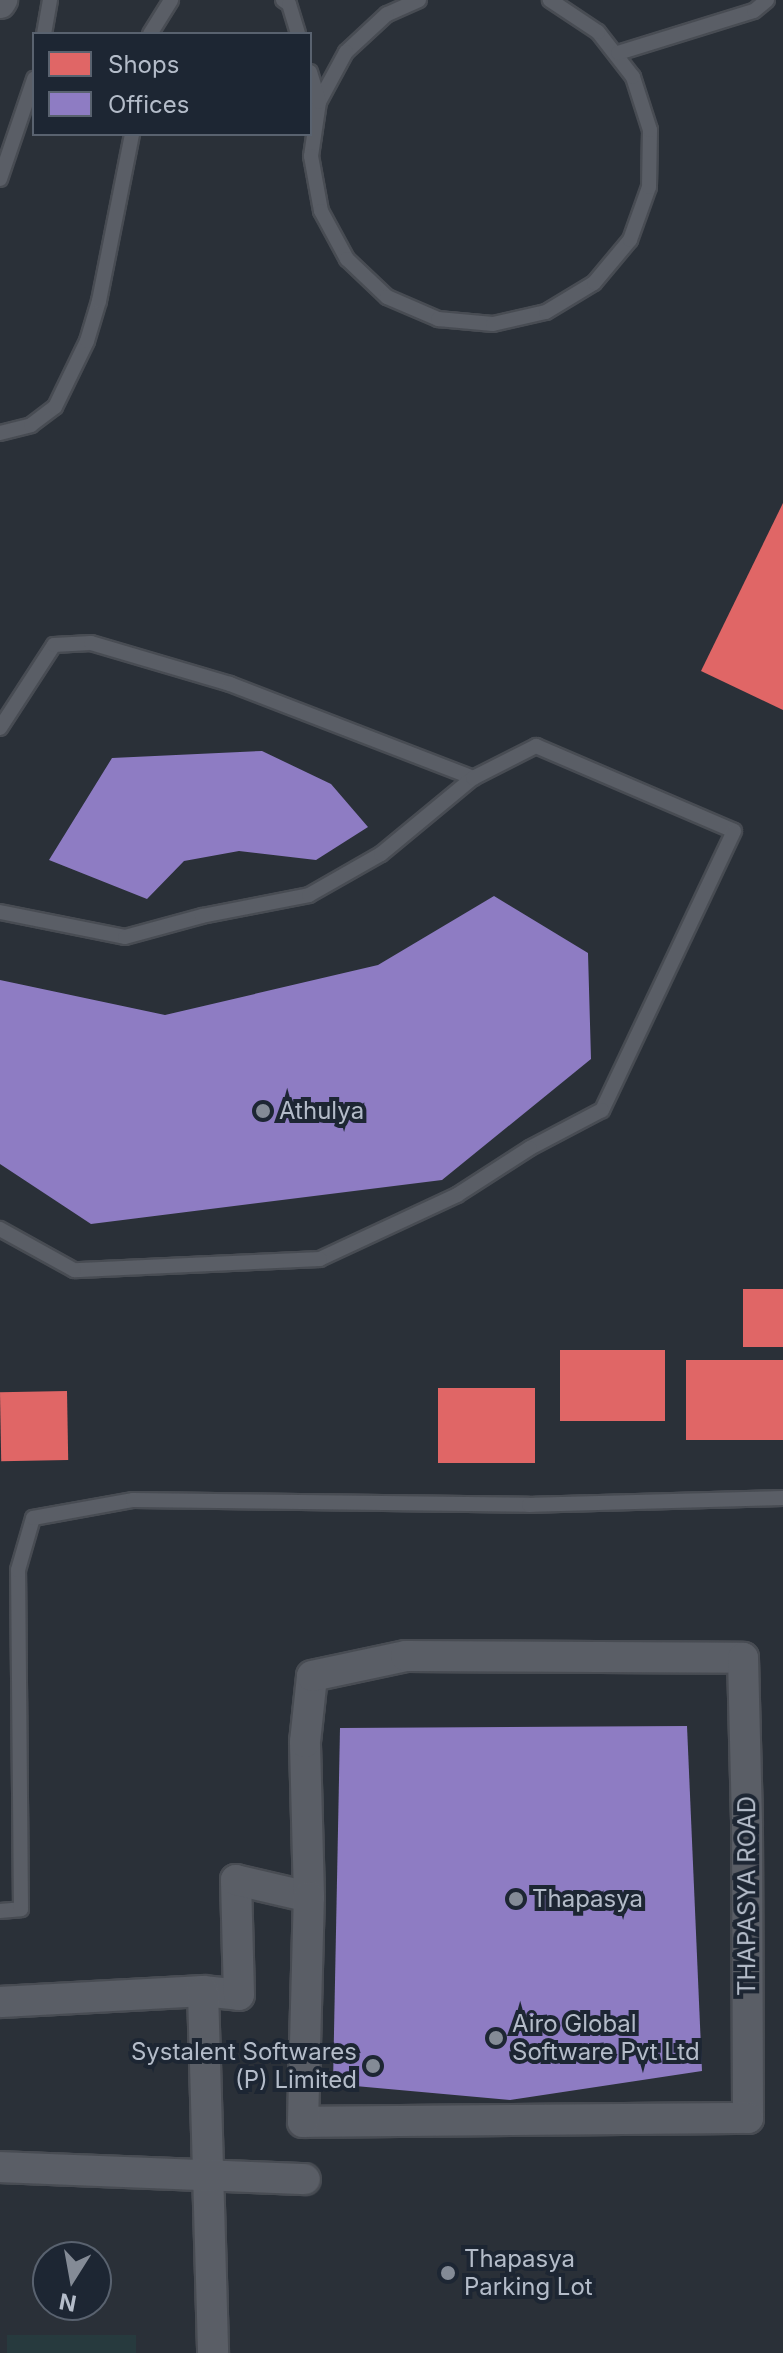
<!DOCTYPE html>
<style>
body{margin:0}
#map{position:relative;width:783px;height:2353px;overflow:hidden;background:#2a3038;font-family:Inter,sans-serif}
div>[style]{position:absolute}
.green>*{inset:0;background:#273a3e;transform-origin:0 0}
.shops>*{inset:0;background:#e06666;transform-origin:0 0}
.offices>*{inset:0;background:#8e7cc3}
.roads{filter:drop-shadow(2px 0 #484c53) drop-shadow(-2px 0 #484c53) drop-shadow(0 2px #484c53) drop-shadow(0 -2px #484c53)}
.lane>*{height:14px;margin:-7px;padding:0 7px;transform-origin:7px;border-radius:7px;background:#5a5e66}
.street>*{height:30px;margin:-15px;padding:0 15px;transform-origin:15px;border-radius:15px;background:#5a5e66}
.dots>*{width:22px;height:22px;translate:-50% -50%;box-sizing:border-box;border:4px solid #1d2633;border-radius:50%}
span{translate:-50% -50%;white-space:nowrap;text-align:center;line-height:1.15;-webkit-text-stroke:8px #1d2633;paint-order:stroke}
.poi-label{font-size:24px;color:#b4bcc9}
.left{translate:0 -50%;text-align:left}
.right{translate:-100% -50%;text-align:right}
.street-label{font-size:24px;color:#b4bcc9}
.legend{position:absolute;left:32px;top:32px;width:280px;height:104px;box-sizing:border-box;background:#1d2633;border:2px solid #59626f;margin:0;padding:10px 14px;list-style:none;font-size:24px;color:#b4bcc9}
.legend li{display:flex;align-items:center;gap:16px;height:40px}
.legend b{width:40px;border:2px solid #59626f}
.north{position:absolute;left:32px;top:2241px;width:80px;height:80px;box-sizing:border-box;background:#1d2633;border:2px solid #59626f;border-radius:50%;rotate:191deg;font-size:22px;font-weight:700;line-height:32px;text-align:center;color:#b4bcc9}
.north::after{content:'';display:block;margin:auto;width:28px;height:36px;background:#848b96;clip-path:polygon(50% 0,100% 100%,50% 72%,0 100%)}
</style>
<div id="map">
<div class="green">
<i style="left:7px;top:2335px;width:129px;height:18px"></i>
</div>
<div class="shops">
<i style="clip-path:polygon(783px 503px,783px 710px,701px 671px)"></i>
<i style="left:743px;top:1289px;width:40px;height:58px"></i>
<i style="left:560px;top:1350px;width:105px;height:71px"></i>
<i style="left:783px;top:1360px;width:80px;height:97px;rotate:90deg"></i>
<i style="left:438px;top:1388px;width:97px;height:75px"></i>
<i style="left:67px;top:1391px;width:69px;height:67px;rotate:89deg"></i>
</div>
<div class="offices">
<i style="clip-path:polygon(262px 751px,331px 784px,368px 827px,316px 860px,239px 851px,184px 861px,147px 899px,49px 860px,112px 758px)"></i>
<i style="clip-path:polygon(494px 896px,588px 953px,591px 1059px,442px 1180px,91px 1224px,0 1164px,0 980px,165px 1015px,378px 965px)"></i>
<i style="clip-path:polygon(687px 1726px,702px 2071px,510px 2100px,333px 2084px,340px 1728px)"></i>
</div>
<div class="roads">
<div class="lane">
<i style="left:283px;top:0;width:7px;rotate:34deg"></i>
<i style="left:289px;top:4px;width:31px;rotate:73deg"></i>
<i style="left:419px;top:0;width:35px;rotate:156deg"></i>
<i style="left:387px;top:14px;width:56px;rotate:137.2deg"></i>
<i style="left:346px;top:52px;width:57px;rotate:118.4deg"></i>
<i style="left:319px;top:102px;width:55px;rotate:98.4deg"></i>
<i style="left:311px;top:156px;width:56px;rotate:79.7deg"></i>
<i style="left:321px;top:211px;width:55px;rotate:61.6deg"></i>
<i style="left:347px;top:259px;width:55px;rotate:43.5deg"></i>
<i style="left:387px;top:297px;width:56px;rotate:23.3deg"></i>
<i style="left:438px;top:319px;width:55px;rotate:5.2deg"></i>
<i style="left:493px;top:324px;width:54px;rotate:-12.8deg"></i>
<i style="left:546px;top:312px;width:56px;rotate:-31.1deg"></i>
<i style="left:594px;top:283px;width:56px;rotate:-50.1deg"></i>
<i style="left:630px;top:240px;width:56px;rotate:-70.3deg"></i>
<i style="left:649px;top:187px;width:57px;rotate:-89deg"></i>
<i style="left:650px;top:130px;width:56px;rotate:-107.8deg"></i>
<i style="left:633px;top:77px;width:57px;rotate:-127.9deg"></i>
<i style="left:598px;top:32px;width:58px;rotate:-146.3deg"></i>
<i style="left:44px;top:34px;width:35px;rotate:-80deg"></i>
<i style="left:150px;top:34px;width:40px;rotate:-58deg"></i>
<i style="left:618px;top:53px;width:142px;rotate:-17.2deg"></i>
<i style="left:754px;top:11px;width:17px;rotate:-40deg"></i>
<i style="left:310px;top:72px;width:31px;rotate:73deg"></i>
<i style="left:0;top:179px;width:106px;rotate:-71.2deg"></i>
<i style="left:0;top:433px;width:32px;rotate:-14deg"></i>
<i style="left:31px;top:425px;width:30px;rotate:-37deg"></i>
<i style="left:55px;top:407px;width:73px;rotate:-64.1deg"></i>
<i style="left:87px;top:341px;width:42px;rotate:-73.3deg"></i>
<i style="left:99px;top:301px;width:170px;rotate:-78.8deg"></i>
<i style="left:0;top:728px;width:99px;rotate:-57deg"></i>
<i style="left:54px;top:645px;width:37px;rotate:-3deg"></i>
<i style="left:91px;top:643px;width:145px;rotate:16.4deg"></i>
<i style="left:230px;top:684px;width:261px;rotate:21.1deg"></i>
<i style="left:0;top:912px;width:127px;rotate:11.3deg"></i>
<i style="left:125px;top:937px;width:80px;rotate:-15.3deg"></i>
<i style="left:202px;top:916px;width:109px;rotate:-11.1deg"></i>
<i style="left:309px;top:895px;width:83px;rotate:-29.7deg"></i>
<i style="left:381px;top:854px;width:119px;rotate:-39.6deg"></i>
<i style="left:473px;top:778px;width:71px;rotate:-26.9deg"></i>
<i style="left:536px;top:746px;width:215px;rotate:23.2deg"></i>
<i style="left:734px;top:831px;width:309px;rotate:115.3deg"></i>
<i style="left:602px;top:1110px;width:81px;rotate:152.2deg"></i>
<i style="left:530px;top:1148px;width:87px;rotate:147.2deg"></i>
<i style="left:457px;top:1195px;width:151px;rotate:155deg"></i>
<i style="left:320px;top:1259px;width:246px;rotate:177.4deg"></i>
<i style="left:74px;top:1270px;width:85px;rotate:-151deg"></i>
<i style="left:0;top:1911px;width:21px;rotate:-5deg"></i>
<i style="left:21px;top:1909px;width:339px;rotate:-90.5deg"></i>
<i style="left:18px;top:1570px;width:54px;rotate:-73.9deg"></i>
<i style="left:33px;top:1518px;width:102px;rotate:-10.2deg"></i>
<i style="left:133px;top:1500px;width:396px;rotate:0.7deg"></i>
<i style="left:529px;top:1505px;width:254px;rotate:-1.6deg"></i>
</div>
<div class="street">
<i style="left:0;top:3px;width:4px;rotate:-56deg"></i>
<i style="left:203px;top:1991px;width:36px;rotate:6deg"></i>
<i style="left:239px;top:1995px;width:115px;rotate:-91.5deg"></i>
<i style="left:236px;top:1880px;width:75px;rotate:13.1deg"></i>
<i style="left:309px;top:1897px;width:155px;rotate:-91.5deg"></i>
<i style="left:305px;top:1742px;width:66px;rotate:-83.9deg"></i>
<i style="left:312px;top:1676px;width:96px;rotate:-12deg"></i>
<i style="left:406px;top:1656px;width:337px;rotate:0.3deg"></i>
<i style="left:743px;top:1658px;width:167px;rotate:88.6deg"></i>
<i style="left:747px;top:1825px;width:293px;rotate:89.8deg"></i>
<i style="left:748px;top:2118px;width:445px;rotate:179.5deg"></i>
<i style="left:303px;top:2122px;width:225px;rotate:-88.5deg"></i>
<i style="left:0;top:2002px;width:203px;rotate:-3.1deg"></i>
<i style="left:203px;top:1991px;width:362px;rotate:88.4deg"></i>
<i style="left:0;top:2167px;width:305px;rotate:2.3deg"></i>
</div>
</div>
<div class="dots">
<i style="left:263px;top:1111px;background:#848b96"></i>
<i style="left:516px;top:1899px;background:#848b96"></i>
<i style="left:496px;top:2038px;background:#848b96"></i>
<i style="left:373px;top:2066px;background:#848b96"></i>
<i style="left:448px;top:2273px;background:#848b96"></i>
</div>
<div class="poi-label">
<span class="left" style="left:279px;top:1111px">Athulya</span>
<span class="left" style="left:532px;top:1899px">Thapasya</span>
<span class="left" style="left:512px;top:2038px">Airo Global<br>Software Pvt Ltd</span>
<span class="right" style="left:357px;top:2066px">Systalent Softwares<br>(P) Limited</span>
<span class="left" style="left:464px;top:2273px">Thapasya<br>Parking Lot</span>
</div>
<div class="street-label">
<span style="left:747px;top:1896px;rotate:-90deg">THAPASYA ROAD</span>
</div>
<ul class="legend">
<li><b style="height:22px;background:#e06666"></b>Shops</li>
<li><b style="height:22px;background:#8e7cc3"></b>Offices</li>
</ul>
<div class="north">N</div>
</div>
